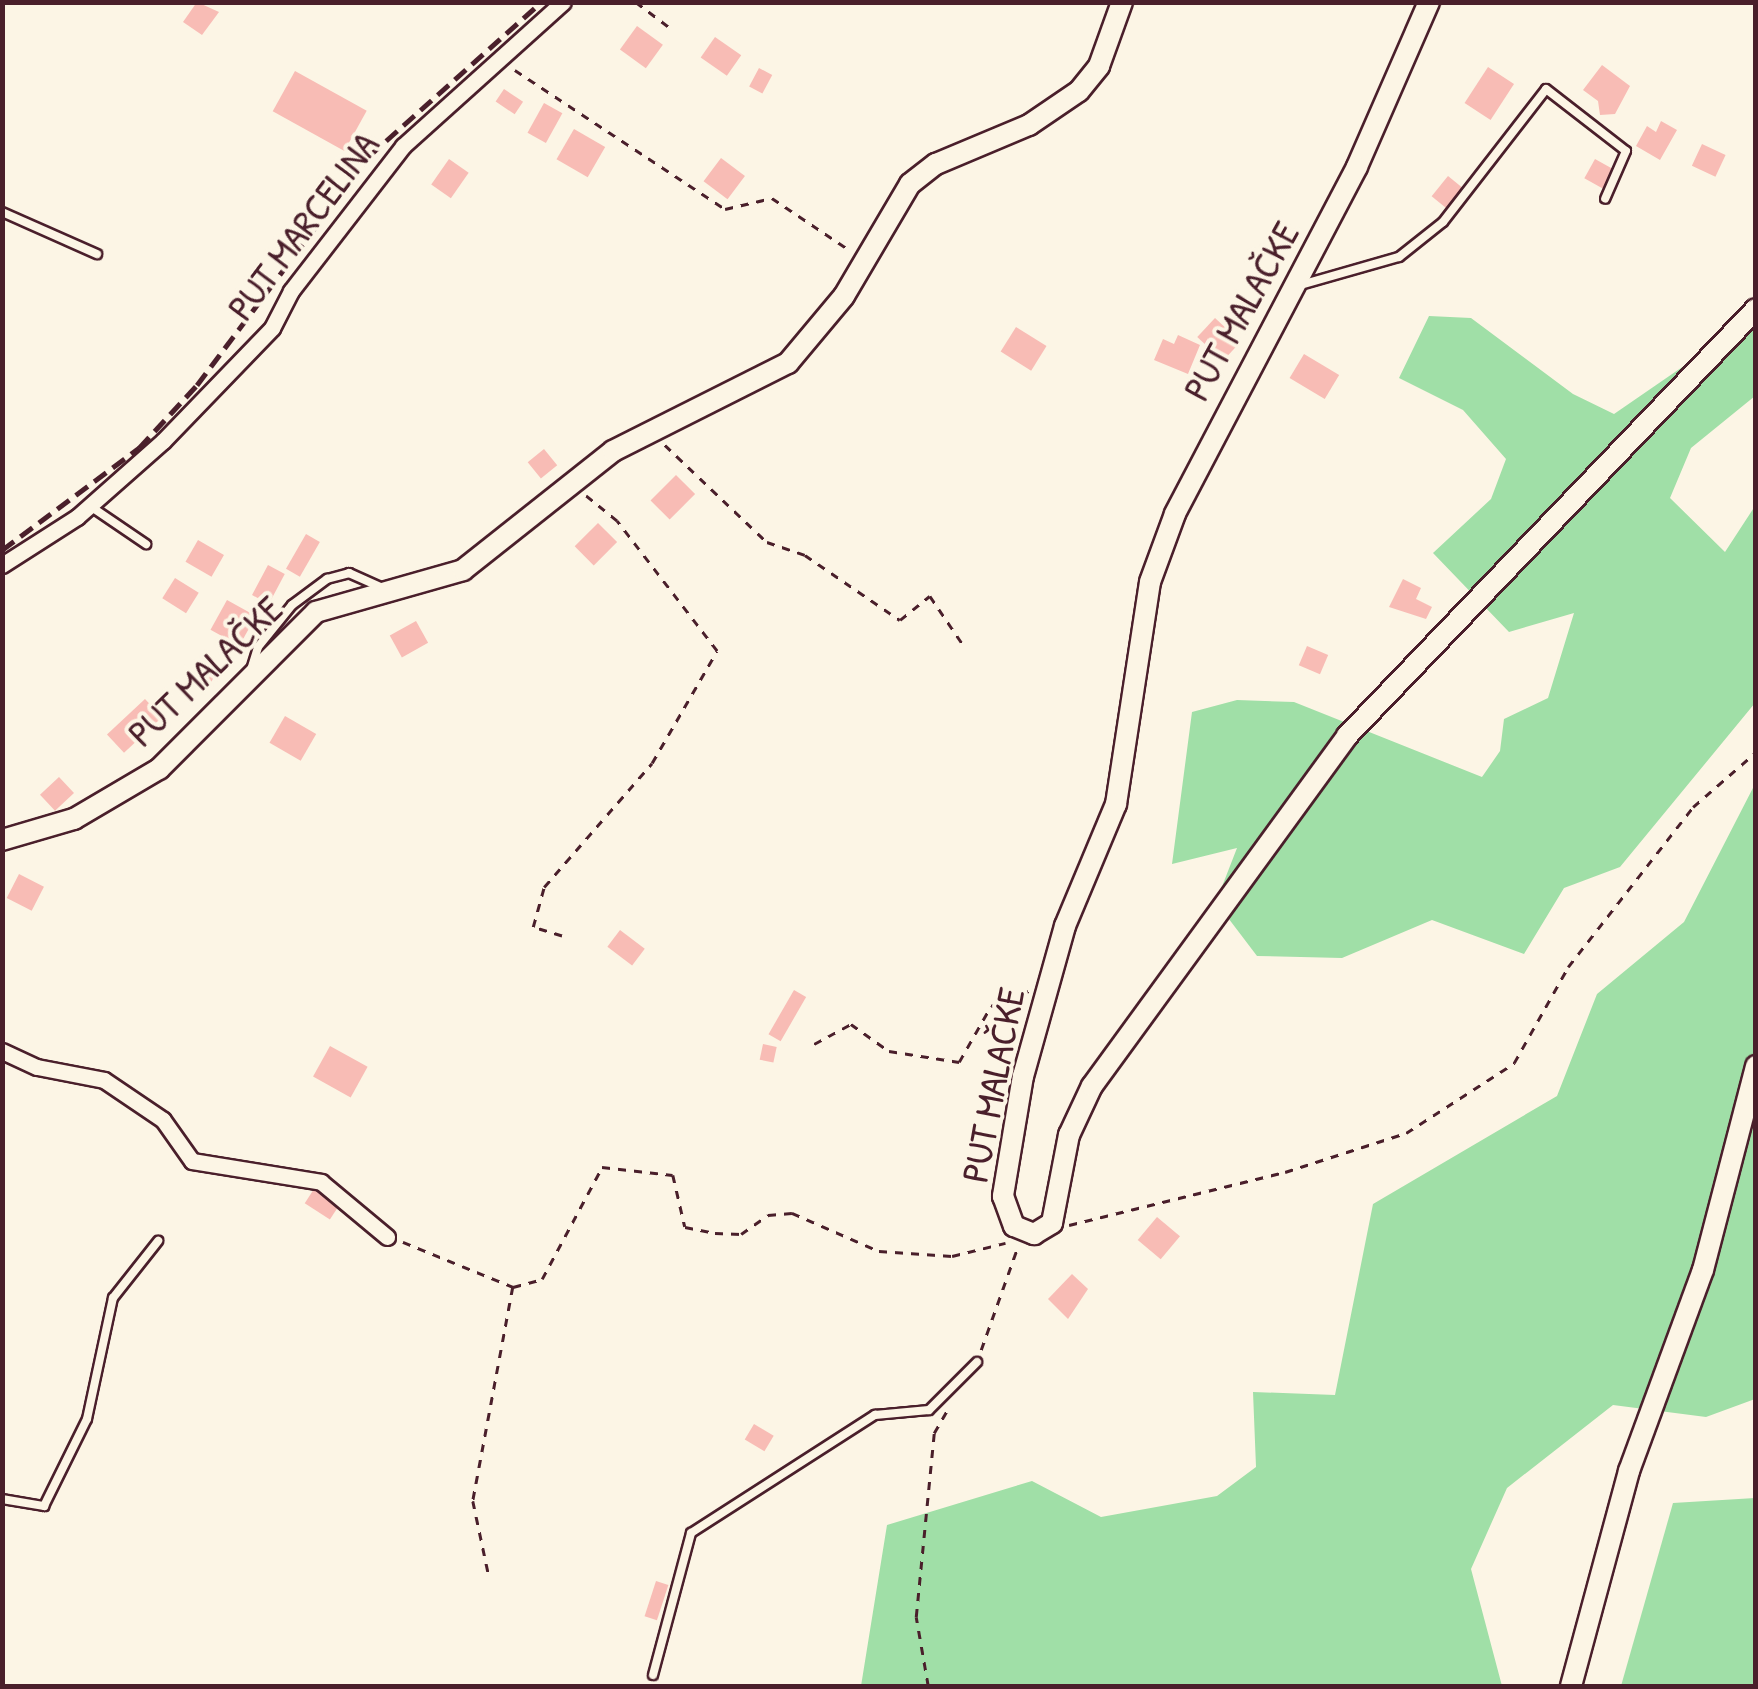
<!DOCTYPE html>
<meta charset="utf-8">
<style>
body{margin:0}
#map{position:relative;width:1758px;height:1689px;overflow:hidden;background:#fcf5e5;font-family:"Patrick Hand",sans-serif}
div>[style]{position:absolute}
.green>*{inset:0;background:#a0dfa7}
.building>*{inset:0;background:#f8bcb5;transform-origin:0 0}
.path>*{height:2.5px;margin-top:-1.25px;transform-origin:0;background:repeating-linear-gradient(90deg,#4a1f2b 0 8px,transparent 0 16px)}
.roads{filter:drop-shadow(2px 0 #4a1f2b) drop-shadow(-2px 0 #4a1f2b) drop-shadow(0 2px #4a1f2b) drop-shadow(0 -2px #4a1f2b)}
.service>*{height:8px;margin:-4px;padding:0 4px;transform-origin:4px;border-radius:4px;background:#fcf5e5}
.minor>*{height:15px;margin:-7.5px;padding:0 7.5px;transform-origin:7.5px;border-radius:7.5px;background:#fcf5e5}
.secondary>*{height:20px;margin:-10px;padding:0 10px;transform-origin:10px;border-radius:10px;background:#fcf5e5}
.rail>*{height:5px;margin-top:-2.5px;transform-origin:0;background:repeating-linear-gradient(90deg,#4a1f2b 0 15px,transparent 0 23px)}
span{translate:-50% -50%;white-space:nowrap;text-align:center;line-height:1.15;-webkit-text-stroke:8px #fcf5e5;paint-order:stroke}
.street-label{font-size:38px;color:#4a1f2b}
.frame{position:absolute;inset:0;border:5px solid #4a1f2b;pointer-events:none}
</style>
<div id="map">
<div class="green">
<i style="clip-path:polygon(1429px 316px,1471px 318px,1573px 394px,1614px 414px,1755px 317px,1755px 396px,1691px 448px,1670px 498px,1725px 552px,1755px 506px,1755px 703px,1620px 867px,1564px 888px,1524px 954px,1432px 920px,1342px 958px,1257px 956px,1216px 902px,1237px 848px,1172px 864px,1192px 712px,1237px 700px,1294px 702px,1482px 777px,1500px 751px,1504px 719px,1548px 698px,1574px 613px,1509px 632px,1433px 553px,1491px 499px,1506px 459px,1463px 410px,1399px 378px)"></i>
<i style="clip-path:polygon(1755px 784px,1755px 1399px,1706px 1417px,1613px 1405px,1507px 1488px,1471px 1569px,1502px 1686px,861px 1686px,887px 1525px,1032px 1481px,1101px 1517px,1217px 1496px,1256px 1467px,1253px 1392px,1335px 1395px,1373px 1204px,1557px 1096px,1597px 994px,1684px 922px)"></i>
<i style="clip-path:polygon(1755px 1498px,1755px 1686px,1621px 1686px,1673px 1503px)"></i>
</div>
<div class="building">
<i style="clip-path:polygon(197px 2px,219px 12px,202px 35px,183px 22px)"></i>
<i style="left:637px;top:26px;width:32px;height:29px;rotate:36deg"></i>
<i style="left:715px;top:37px;width:32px;height:25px;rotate:35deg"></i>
<i style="clip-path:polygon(1602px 65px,1630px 86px,1615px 114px,1600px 115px,1598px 101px,1583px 90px)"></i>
<i style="left:1488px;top:67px;width:31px;height:43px;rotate:33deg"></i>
<i style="left:759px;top:68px;width:15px;height:21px;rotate:28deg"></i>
<i style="left:295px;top:71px;width:82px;height:46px;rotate:29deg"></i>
<i style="left:504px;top:89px;width:23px;height:15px;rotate:34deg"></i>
<i style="left:544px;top:103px;width:21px;height:34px;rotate:29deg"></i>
<i style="clip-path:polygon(1661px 121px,1677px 130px,1660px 160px,1636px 146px,1647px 126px,1656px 132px)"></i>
<i style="left:574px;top:129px;width:36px;height:35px;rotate:30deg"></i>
<i style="left:1702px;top:144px;width:26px;height:24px;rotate:25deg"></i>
<i style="left:721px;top:158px;width:30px;height:29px;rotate:37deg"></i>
<i style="left:449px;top:159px;width:24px;height:31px;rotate:35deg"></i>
<i style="left:1595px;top:159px;width:21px;height:22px;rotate:29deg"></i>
<i style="left:1448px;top:176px;width:19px;height:26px;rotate:39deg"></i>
<i style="left:1215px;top:318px;width:35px;height:26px;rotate:43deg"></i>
<i style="left:1016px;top:327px;width:36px;height:29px;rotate:32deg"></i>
<i style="clip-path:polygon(1178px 335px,1200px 345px,1188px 374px,1154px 360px,1163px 339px,1174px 344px)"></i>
<i style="left:1304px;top:354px;width:41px;height:28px;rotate:31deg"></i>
<i style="left:544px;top:449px;width:21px;height:21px;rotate:51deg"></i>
<i style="left:676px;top:475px;width:27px;height:36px;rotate:45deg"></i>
<i style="left:598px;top:523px;width:27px;height:33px;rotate:45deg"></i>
<i style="left:306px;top:534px;width:16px;height:40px;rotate:30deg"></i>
<i style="left:198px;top:540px;width:30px;height:25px;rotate:30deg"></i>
<i style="left:268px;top:565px;width:19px;height:34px;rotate:28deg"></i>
<i style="left:175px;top:578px;width:28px;height:24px;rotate:32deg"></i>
<i style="clip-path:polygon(1403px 579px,1421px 588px,1416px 599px,1432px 607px,1426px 619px,1389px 607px)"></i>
<i style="left:227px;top:600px;width:33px;height:34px;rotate:29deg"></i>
<i style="left:416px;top:621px;width:25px;height:30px;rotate:61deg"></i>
<i style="left:1307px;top:646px;width:23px;height:21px;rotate:23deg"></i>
<i style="left:206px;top:660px;width:15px;height:26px;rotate:28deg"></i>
<i style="left:145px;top:699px;width:25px;height:52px;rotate:47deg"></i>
<i style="left:285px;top:716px;width:36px;height:31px;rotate:30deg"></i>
<i style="left:59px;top:777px;width:22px;height:26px;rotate:47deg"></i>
<i style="left:19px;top:874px;width:28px;height:27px;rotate:27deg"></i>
<i style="left:620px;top:930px;width:31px;height:21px;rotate:37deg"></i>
<i style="left:794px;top:990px;width:14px;height:51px;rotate:30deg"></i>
<i style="left:763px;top:1044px;width:14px;height:16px;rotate:12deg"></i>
<i style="left:330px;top:1046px;width:43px;height:35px;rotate:29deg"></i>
<i style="left:314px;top:1189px;width:30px;height:17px;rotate:33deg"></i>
<i style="left:1157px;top:1217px;width:30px;height:30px;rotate:40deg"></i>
<i style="clip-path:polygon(1072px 1274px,1088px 1289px,1068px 1319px,1048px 1299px)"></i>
<i style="left:754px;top:1424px;width:23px;height:18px;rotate:31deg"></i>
<i style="left:656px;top:1581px;width:13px;height:37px;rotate:18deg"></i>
</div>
<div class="path">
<i style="left:636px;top:2px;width:46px;rotate:37.1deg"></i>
<i style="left:515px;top:70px;width:252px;rotate:33.5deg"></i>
<i style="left:725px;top:209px;width:48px;rotate:-13.2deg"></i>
<i style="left:772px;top:198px;width:92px;rotate:33.9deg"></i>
<i style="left:665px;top:445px;width:141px;rotate:43.6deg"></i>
<i style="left:767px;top:542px;width:40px;rotate:18.9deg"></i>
<i style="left:805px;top:555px;width:115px;rotate:34.4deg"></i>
<i style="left:900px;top:620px;width:38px;rotate:-39deg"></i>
<i style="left:930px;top:596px;width:60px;rotate:55.8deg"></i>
<i style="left:562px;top:936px;width:30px;rotate:-163deg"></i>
<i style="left:533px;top:927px;width:41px;rotate:-74.6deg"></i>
<i style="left:544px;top:887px;width:164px;rotate:-48.9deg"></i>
<i style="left:652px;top:763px;width:129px;rotate:-59.9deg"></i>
<i style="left:717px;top:651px;width:164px;rotate:-127.6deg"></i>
<i style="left:617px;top:521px;width:40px;rotate:-141deg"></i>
<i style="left:814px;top:1044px;width:42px;rotate:-28.4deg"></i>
<i style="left:851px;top:1024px;width:47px;rotate:35.4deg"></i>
<i style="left:889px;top:1051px;width:71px;rotate:8.9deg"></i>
<i style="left:959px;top:1062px;width:64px;rotate:-60.3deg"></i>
<i style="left:991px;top:1006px;width:41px;rotate:-21.5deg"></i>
<i style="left:1069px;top:1225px;width:222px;rotate:-13.8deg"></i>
<i style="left:1285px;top:1172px;width:127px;rotate:-17.9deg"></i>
<i style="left:1406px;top:1133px;width:129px;rotate:-32.9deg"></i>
<i style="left:1514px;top:1063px;width:110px;rotate:-60.6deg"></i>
<i style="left:1568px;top:967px;width:203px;rotate:-52deg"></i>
<i style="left:1693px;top:807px;width:84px;rotate:-41.1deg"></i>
<i style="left:403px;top:1242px;width:119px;rotate:22.2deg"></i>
<i style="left:513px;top:1287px;width:218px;rotate:100.6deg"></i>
<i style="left:473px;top:1501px;width:77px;rotate:78deg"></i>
<i style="left:513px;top:1287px;width:30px;rotate:-15deg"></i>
<i style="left:542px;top:1279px;width:127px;rotate:-61.8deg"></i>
<i style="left:602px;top:1167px;width:71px;rotate:6.4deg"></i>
<i style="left:673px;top:1175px;width:53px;rotate:77deg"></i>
<i style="left:685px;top:1227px;width:31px;rotate:11deg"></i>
<i style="left:715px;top:1233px;width:26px;rotate:2deg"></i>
<i style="left:741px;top:1234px;width:33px;rotate:-35deg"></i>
<i style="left:768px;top:1215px;width:24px;rotate:-5deg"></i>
<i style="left:792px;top:1213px;width:95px;rotate:23.6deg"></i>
<i style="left:879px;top:1251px;width:73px;rotate:3.9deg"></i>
<i style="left:952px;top:1256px;width:55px;rotate:-13.8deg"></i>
<i style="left:981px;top:1350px;width:107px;rotate:-70.4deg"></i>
<i style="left:928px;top:1686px;width:70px;rotate:-99.9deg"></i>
<i style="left:916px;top:1617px;width:185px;rotate:-84.4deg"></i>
<i style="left:934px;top:1433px;width:28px;rotate:-60deg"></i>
</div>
<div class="roads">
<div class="service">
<i style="left:2px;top:212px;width:104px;rotate:23.9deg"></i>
<i style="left:1297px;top:286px;width:106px;rotate:-15.9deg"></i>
<i style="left:1399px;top:257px;width:56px;rotate:-38.5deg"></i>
<i style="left:1443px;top:222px;width:168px;rotate:-52.2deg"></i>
<i style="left:1546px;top:89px;width:101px;rotate:37.8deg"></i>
<i style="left:1626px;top:151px;width:52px;rotate:113.6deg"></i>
<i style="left:90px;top:506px;width:68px;rotate:34.2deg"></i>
<i style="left:251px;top:670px;width:24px;rotate:-73deg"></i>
<i style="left:258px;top:647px;width:54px;rotate:-51deg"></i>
<i style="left:292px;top:605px;width:44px;rotate:-36.6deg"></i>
<i style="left:327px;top:579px;width:23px;rotate:-15deg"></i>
<i style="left:349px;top:573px;width:36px;rotate:24deg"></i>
<i style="left:2px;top:1499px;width:43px;rotate:9.5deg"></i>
<i style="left:44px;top:1506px;width:97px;rotate:-63.7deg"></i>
<i style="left:87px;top:1419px;width:124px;rotate:-77.9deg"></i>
<i style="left:113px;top:1298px;width:73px;rotate:-51.7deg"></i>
<i style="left:653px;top:1675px;width:147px;rotate:-75deg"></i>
<i style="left:691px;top:1533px;width:219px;rotate:-32.7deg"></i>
<i style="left:875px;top:1415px;width:54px;rotate:-5.3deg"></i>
<i style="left:929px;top:1410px;width:68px;rotate:-45deg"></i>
</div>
<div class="minor">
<i style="left:2px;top:565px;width:89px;rotate:-32.6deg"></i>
<i style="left:77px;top:517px;width:115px;rotate:-41.5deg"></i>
<i style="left:163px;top:441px;width:157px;rotate:-46deg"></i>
<i style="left:272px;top:328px;width:42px;rotate:-62.8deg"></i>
<i style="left:291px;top:291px;width:183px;rotate:-52.3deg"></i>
<i style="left:403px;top:146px;width:215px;rotate:-42deg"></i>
<i style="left:2px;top:1051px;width:38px;rotate:25deg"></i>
<i style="left:37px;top:1067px;width:68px;rotate:11deg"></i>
<i style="left:104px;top:1080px;width:71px;rotate:34.1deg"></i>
<i style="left:163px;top:1120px;width:50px;rotate:54.7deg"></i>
<i style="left:192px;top:1161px;width:131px;rotate:9.2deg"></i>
<i style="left:321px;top:1182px;width:86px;rotate:39.8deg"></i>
</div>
<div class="secondary">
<i style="left:1429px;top:2px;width:180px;rotate:113.6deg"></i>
<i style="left:1357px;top:167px;width:392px;rotate:117.7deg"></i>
<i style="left:1175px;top:514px;width:72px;rotate:110.2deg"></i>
<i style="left:1150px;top:582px;width:225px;rotate:98.7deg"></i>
<i style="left:1116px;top:804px;width:132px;rotate:112.7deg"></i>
<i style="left:1065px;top:926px;width:156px;rotate:105.6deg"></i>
<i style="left:1023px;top:1076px;width:122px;rotate:99.5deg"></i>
<i style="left:1003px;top:1196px;width:32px;rotate:70deg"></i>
<i style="left:1014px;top:1226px;width:22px;rotate:22deg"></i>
<i style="left:1034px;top:1234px;width:21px;rotate:-31deg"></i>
<i style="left:1052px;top:1223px;width:90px;rotate:-79.1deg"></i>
<i style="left:1069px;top:1135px;width:54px;rotate:-64.9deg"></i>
<i style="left:1092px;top:1086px;width:433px;rotate:-53.9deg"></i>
<i style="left:1347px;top:736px;width:591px;rotate:-46.23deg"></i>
<i style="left:2px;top:840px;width:75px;rotate:-16.3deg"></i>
<i style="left:74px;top:819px;width:99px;rotate:-30.5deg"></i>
<i style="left:159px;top:769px;width:222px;rotate:-45deg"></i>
<i style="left:316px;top:612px;width:153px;rotate:-15.9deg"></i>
<i style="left:463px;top:570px;width:191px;rotate:-38.4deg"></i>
<i style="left:613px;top:451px;width:196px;rotate:-26.7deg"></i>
<i style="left:788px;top:363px;width:87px;rotate:-50.1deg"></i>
<i style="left:844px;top:296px;width:130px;rotate:-59.5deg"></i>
<i style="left:910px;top:184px;width:33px;rotate:-38deg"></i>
<i style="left:936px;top:164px;width:101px;rotate:-22.8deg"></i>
<i style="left:1029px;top:125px;width:60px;rotate:-34.2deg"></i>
<i style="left:1079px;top:91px;width:32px;rotate:-51deg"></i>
<i style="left:1099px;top:66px;width:68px;rotate:-70.2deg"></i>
<i style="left:1571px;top:1686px;width:223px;rotate:-74.9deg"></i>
<i style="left:1629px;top:1471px;width:214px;rotate:-69.8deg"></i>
<i style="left:1703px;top:1270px;width:211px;rotate:-75.4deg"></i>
</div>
</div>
<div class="rail">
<i style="left:2px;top:550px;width:171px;rotate:-36.7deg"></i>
<i style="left:139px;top:448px;width:86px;rotate:-47.4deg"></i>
<i style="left:197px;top:385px;width:286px;rotate:-53.1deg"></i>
<i style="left:369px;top:156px;width:231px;rotate:-41.8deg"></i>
</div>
<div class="street-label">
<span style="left:303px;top:226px;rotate:-53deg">PUT MARCELINA</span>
<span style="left:1241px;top:311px;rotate:-61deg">PUT MALAČKE</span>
<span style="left:205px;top:671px;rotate:-44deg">PUT MALAČKE</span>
<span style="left:993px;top:1085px;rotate:-79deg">PUT MALAČKE</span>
</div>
<div class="frame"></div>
</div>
